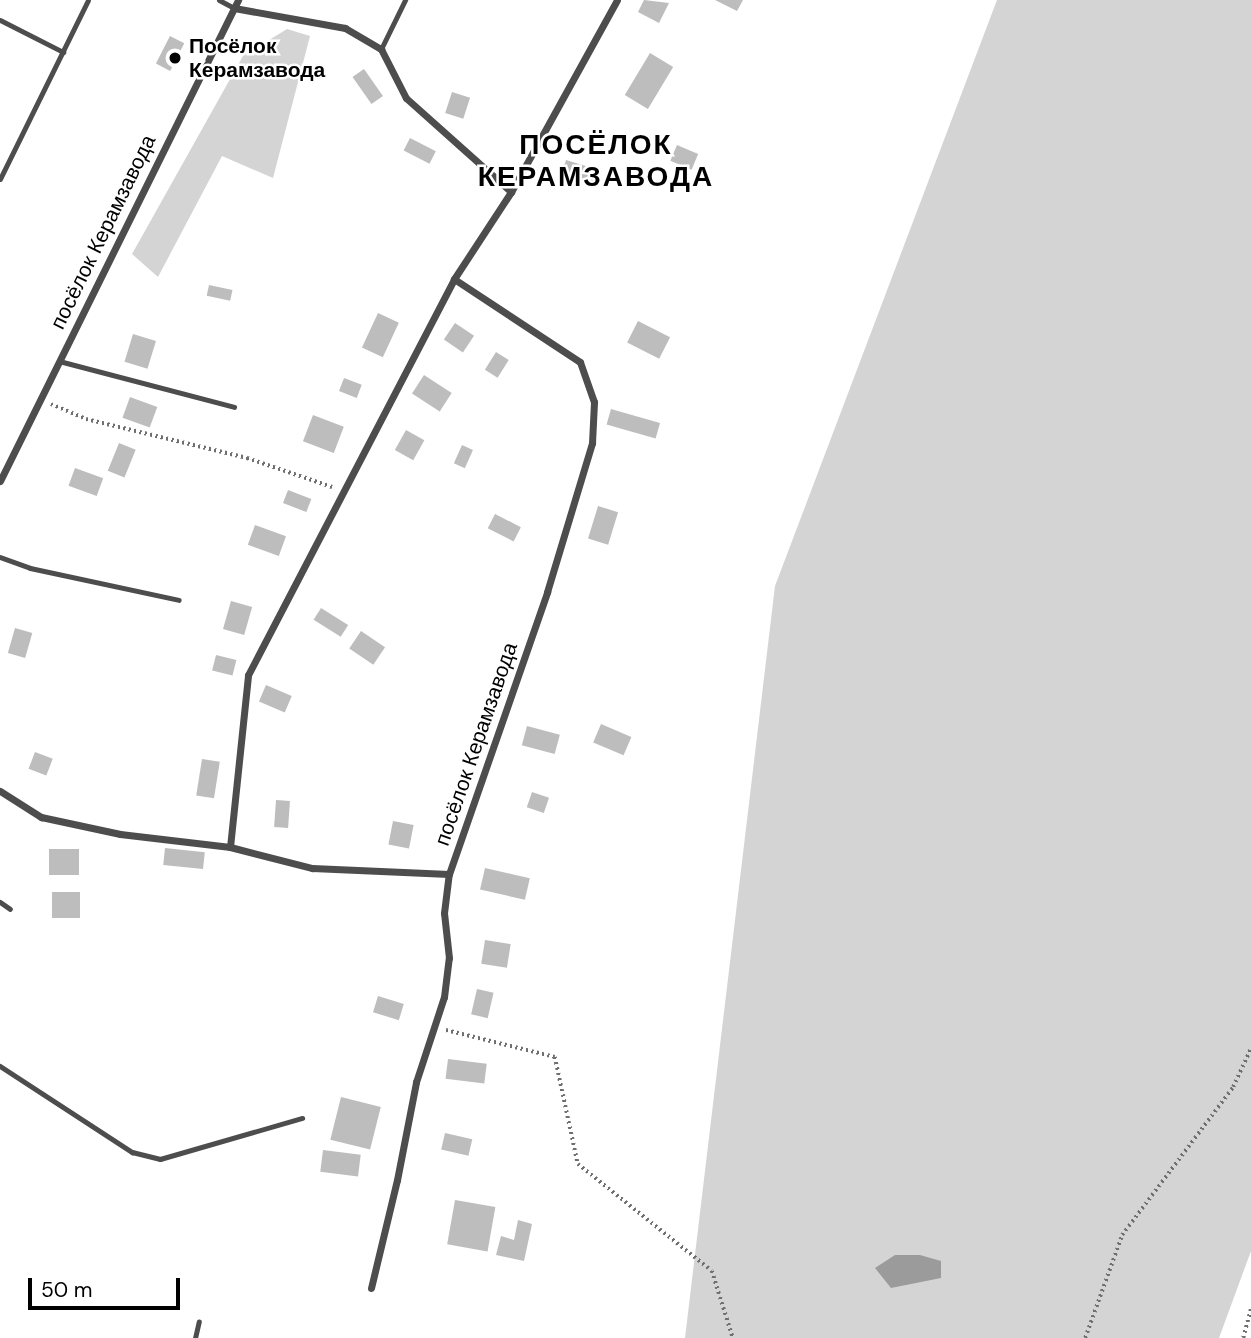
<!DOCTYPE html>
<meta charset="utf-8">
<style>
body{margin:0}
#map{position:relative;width:1251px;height:1338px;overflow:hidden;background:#fff;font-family:"DM Sans",sans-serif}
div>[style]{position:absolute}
.green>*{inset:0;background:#d4d4d4}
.water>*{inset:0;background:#9b9b9b}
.building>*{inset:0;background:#bdbdbd;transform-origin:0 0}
.path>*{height:3.5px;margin-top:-1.75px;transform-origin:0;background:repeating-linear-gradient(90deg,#6f6f6f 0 2px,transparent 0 5.5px)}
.lane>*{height:5px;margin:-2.5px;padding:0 2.5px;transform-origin:2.5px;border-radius:2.5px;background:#4d4d4d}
.street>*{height:7px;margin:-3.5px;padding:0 3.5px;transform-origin:3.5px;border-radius:3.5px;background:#4d4d4d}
.dots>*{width:19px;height:19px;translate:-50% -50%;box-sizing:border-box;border:4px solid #fff;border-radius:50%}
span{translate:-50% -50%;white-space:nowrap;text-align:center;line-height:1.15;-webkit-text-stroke:5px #fff;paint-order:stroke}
.poi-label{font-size:21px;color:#000;font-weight:700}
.left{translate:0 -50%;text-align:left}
.street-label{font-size:21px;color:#000}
.district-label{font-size:28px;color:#000;font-weight:700;letter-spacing:2px}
.scale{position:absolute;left:28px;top:1278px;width:152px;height:32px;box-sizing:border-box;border:4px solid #000;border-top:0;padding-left:9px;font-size:21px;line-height:24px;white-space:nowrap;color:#000;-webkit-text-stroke:5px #fff;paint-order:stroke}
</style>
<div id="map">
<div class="green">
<i style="clip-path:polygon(997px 0,1251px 0,1251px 1251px,1219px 1338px,685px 1338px,775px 586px)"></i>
<i style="clip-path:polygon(287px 29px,310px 36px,273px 178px,222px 156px,158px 277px,132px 254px,243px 56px)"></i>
</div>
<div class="water">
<i style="clip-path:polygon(895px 1255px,920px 1255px,941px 1261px,941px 1278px,891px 1288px,875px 1268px)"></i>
</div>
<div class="building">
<i style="clip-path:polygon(644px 0,669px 3px,659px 23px,638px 12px)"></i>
<i style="clip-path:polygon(715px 0,743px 0,737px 11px)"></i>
<i style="left:170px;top:36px;width:16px;height:31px;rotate:27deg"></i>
<i style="left:650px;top:53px;width:27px;height:49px;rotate:31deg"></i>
<i style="left:364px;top:69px;width:33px;height:14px;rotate:55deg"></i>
<i style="left:452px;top:92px;width:19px;height:22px;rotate:18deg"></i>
<i style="left:410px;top:138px;width:29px;height:14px;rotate:27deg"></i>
<i style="left:677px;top:145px;width:23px;height:17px;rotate:23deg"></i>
<i style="left:566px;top:160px;width:37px;height:17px;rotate:17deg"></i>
<i style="left:209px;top:285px;width:24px;height:11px;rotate:12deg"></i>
<i style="left:378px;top:313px;width:23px;height:38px;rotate:25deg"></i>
<i style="left:638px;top:321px;width:36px;height:24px;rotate:27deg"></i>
<i style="left:455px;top:323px;width:23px;height:20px;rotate:34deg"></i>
<i style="left:133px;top:334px;width:24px;height:29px;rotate:17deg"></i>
<i style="left:496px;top:352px;width:15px;height:21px;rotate:32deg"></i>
<i style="left:424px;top:375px;width:33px;height:22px;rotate:33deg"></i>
<i style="left:344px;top:378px;width:19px;height:14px;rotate:21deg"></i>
<i style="left:130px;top:397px;width:29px;height:22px;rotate:20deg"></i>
<i style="left:611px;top:409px;width:51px;height:16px;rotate:16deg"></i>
<i style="left:313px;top:415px;width:33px;height:28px;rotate:21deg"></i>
<i style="left:406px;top:430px;width:21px;height:23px;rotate:29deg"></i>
<i style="left:119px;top:443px;width:18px;height:30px;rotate:22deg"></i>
<i style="left:462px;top:445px;width:12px;height:20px;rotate:24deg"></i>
<i style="left:75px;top:468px;width:30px;height:19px;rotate:20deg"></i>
<i style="left:288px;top:490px;width:25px;height:14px;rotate:21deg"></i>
<i style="left:598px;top:506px;width:21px;height:34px;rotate:17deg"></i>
<i style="left:495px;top:514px;width:29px;height:16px;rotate:27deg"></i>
<i style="left:255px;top:525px;width:33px;height:21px;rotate:20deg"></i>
<i style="left:231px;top:601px;width:22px;height:29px;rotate:16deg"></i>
<i style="left:321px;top:608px;width:32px;height:14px;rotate:32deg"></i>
<i style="left:15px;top:628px;width:18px;height:26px;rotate:16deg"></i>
<i style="left:361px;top:631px;width:29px;height:21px;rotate:34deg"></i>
<i style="left:216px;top:655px;width:21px;height:16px;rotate:14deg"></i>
<i style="left:266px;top:685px;width:28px;height:18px;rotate:23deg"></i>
<i style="left:601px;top:724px;width:33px;height:20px;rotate:23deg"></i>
<i style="left:527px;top:726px;width:34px;height:20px;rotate:15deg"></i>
<i style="left:35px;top:752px;width:19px;height:18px;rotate:21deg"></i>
<i style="left:202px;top:759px;width:18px;height:37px;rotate:9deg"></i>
<i style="left:532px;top:792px;width:18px;height:16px;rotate:19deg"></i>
<i style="left:276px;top:800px;width:14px;height:27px;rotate:4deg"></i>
<i style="left:393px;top:821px;width:21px;height:24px;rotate:11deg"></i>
<i style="left:165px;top:848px;width:40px;height:17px;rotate:6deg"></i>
<i style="left:49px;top:849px;width:30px;height:26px"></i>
<i style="left:485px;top:868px;width:46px;height:22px;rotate:13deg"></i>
<i style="left:80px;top:892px;width:26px;height:28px;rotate:90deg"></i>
<i style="left:485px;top:940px;width:26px;height:24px;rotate:9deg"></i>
<i style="left:477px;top:989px;width:17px;height:26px;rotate:13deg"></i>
<i style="left:378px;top:996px;width:27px;height:17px;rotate:17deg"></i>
<i style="left:448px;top:1059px;width:39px;height:20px;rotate:7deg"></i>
<i style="left:341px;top:1097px;width:41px;height:44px;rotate:14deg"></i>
<i style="left:445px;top:1133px;width:28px;height:17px;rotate:13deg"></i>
<i style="left:323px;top:1150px;width:38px;height:22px;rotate:7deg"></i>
<i style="left:455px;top:1200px;width:41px;height:45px;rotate:10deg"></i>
<i style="clip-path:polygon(518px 1220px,532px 1224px,524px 1261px,496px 1255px,501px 1236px,514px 1240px)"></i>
</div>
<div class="path">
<i style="left:51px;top:404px;width:38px;rotate:23deg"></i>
<i style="left:86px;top:419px;width:166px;rotate:13.6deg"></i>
<i style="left:247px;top:458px;width:90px;rotate:18.8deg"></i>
<i style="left:446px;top:1030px;width:112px;rotate:13.9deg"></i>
<i style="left:555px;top:1057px;width:109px;rotate:77.9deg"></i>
<i style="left:578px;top:1164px;width:171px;rotate:38.6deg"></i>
<i style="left:712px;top:1271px;width:70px;rotate:72.6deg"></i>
<i style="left:1085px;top:1338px;width:109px;rotate:-70.2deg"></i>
<i style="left:1122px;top:1235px;width:185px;rotate:-53.1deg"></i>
<i style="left:1233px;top:1087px;width:43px;rotate:-65.2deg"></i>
<i style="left:1243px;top:1338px;width:31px;rotate:-75deg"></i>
</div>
<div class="lane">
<i style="left:219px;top:0;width:17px;rotate:28deg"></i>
<i style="left:0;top:20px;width:71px;rotate:26.9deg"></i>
<i style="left:381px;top:49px;width:55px;rotate:-63.9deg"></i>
<i style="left:0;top:179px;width:199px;rotate:-63.8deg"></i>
<i style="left:59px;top:361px;width:181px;rotate:14.7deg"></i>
<i style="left:0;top:557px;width:32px;rotate:20deg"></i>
<i style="left:30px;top:568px;width:152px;rotate:12.1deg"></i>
<i style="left:0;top:902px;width:12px;rotate:35deg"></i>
<i style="left:0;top:1066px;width:158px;rotate:33.1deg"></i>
<i style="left:132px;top:1152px;width:29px;rotate:14deg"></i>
<i style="left:160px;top:1159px;width:148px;rotate:-16.1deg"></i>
<i style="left:195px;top:1338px;width:17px;rotate:-77deg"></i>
</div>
<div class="street">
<i style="left:234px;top:8px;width:113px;rotate:10.2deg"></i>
<i style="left:345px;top:28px;width:42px;rotate:30.3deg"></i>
<i style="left:381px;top:49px;width:55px;rotate:63deg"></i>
<i style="left:406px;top:98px;width:141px;rotate:41.8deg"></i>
<i style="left:0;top:481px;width:537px;rotate:-63.67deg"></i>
<i style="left:0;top:791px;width:49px;rotate:32.4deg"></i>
<i style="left:41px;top:817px;width:81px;rotate:12.1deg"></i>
<i style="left:120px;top:834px;width:111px;rotate:6.7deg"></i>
<i style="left:230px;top:847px;width:85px;rotate:14.4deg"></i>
<i style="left:312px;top:868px;width:137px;rotate:2.5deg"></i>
<i style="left:230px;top:847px;width:173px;rotate:-84deg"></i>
<i style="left:248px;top:675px;width:446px;rotate:-62.5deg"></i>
<i style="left:454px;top:279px;width:104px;rotate:-56.8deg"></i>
<i style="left:511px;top:192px;width:219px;rotate:-61.1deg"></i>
<i style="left:371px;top:1288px;width:111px;rotate:-76.5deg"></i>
<i style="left:397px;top:1180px;width:100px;rotate:-79deg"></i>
<i style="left:416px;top:1082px;width:89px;rotate:-71.8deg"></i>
<i style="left:444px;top:997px;width:39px;rotate:-83deg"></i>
<i style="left:449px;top:958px;width:45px;rotate:-96.3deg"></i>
<i style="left:444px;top:913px;width:39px;rotate:-83deg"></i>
<i style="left:449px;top:874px;width:299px;rotate:-70.8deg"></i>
<i style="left:547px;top:592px;width:156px;rotate:-73.2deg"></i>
<i style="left:592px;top:443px;width:41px;rotate:-87.2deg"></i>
<i style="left:594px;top:402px;width:42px;rotate:-109.3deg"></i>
<i style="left:580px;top:362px;width:151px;rotate:-146.6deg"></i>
</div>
<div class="dots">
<i style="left:175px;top:58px;background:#000"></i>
</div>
<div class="poi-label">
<span class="left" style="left:189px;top:58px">Посёлок<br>Керамзавода</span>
</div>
<div class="street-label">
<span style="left:103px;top:232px;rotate:-64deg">посёлок Керамзавода</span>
<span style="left:476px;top:744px;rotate:-71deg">посёлок Керамзавода</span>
</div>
<div class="district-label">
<span style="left:596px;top:161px">ПОСЁЛОК<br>КЕРАМЗАВОДА</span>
</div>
<div class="scale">50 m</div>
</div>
